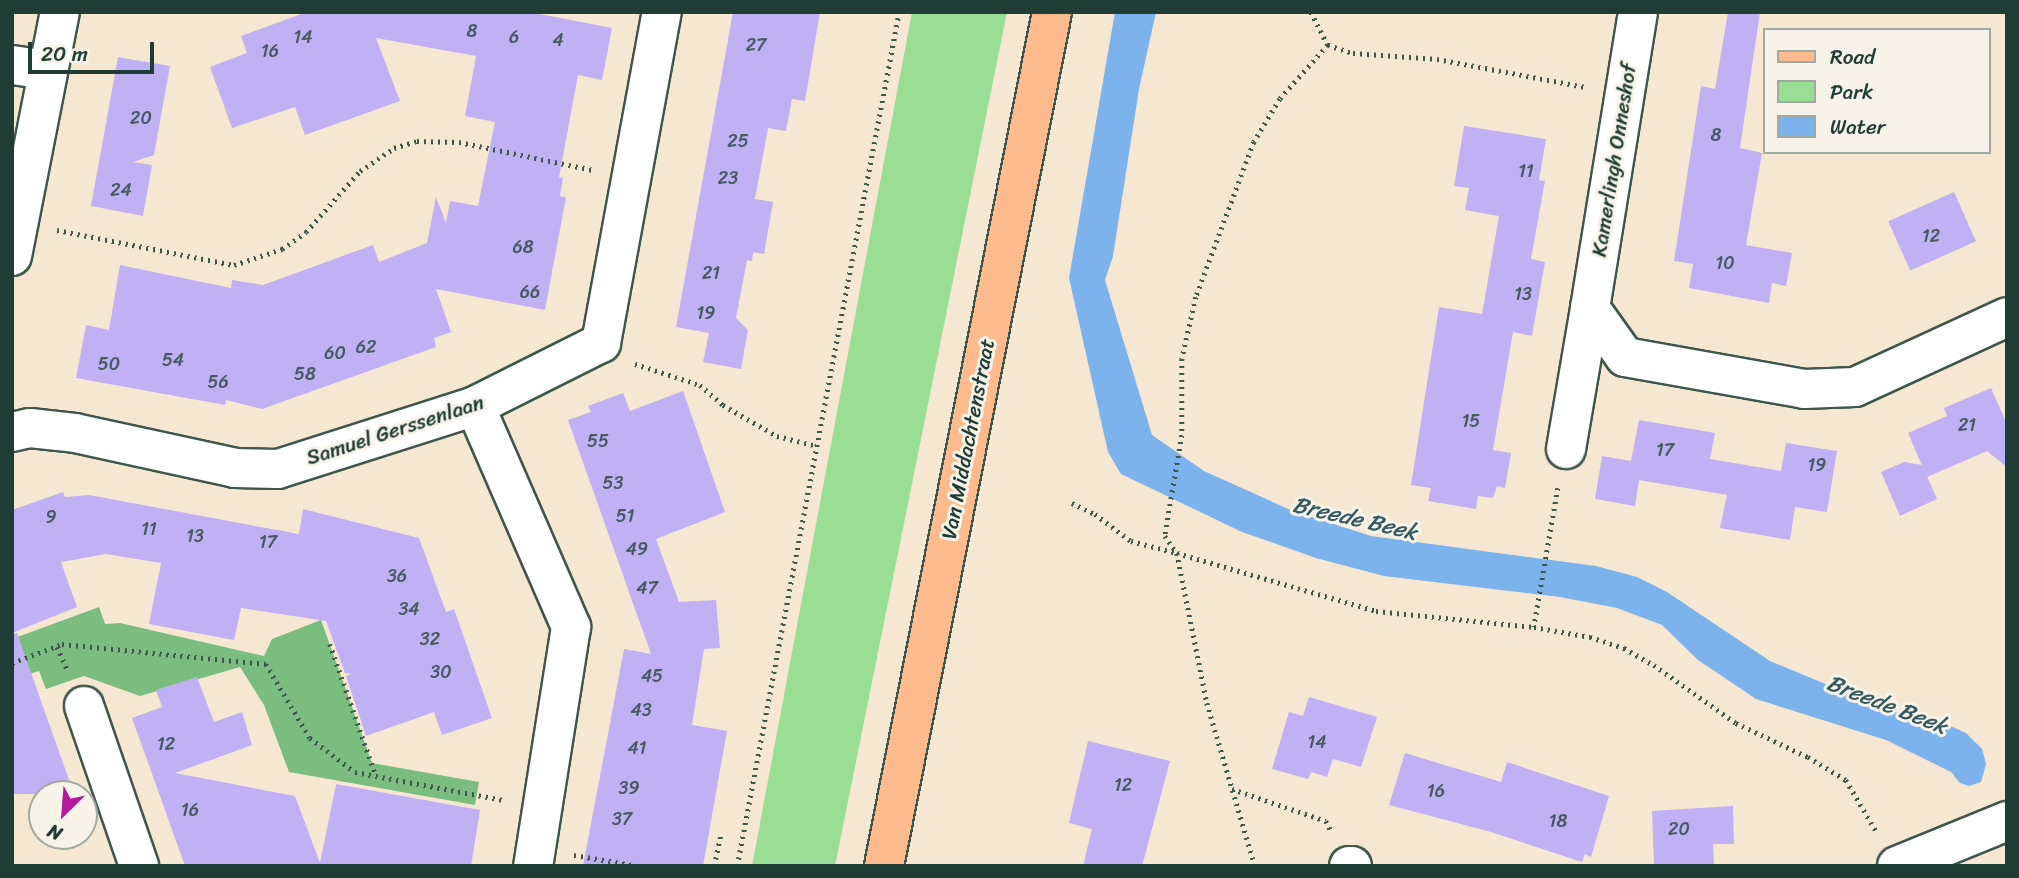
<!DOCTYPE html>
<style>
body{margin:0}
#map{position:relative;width:2019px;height:878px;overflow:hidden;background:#f5e7d2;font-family:Sriracha,sans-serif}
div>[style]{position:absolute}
.green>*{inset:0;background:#9ade96}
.forest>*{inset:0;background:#7bbd7f}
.water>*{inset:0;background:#7db3ec}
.building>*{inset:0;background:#c0b1f4;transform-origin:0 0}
.path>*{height:4.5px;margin-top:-2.25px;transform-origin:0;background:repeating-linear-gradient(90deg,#3f564c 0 2px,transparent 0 7px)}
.roads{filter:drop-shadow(2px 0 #3f564c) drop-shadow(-2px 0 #3f564c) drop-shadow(0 2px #3f564c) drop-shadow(0 -2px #3f564c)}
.minor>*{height:38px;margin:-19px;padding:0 19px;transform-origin:19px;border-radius:19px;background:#fff}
.major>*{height:38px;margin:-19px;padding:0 19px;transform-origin:19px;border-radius:19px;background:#fcba8d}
span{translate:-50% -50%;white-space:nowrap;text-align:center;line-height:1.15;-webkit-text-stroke:6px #f7f3e8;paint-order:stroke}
.number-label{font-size:18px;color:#475a64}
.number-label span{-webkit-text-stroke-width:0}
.street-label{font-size:21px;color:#1f3d34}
.water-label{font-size:23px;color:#365a62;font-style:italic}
.frame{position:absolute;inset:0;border:14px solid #1f3d34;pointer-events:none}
.legend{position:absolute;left:1763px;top:28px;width:228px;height:126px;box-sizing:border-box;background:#f7f3e8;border:2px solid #a1aaa0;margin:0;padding:9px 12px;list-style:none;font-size:21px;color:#1f3d34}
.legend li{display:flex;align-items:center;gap:14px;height:35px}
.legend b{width:35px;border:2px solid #a1aaa0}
.north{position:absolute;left:28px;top:780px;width:70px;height:70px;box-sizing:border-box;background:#f7f3e8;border:2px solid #a1aaa0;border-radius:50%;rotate:205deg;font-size:19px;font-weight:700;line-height:28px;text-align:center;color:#1f3d34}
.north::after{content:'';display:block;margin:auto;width:24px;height:32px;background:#b5179e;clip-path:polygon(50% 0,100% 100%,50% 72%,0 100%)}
.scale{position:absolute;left:28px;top:42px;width:126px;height:32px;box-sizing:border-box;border:4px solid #1f3d34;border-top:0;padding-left:9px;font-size:21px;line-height:24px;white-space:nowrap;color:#1f3d34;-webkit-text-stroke:5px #f7f3e8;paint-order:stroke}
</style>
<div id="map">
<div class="green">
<i style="clip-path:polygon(912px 12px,1007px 12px,835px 866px,752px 866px)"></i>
</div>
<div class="forest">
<i style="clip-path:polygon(99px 607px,105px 624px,120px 623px,264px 656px,272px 639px,321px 620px,372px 763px,479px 782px,475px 805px,289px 772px,264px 705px,240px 667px,140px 696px,84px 676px,46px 689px,39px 671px,12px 680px,12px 639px)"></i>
</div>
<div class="water">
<i style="clip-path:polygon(1115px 12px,1156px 12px,1139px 89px,1113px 256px,1105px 280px,1152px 435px,1204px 471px,1293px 511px,1371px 536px,1596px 566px,1637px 577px,1667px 592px,1770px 661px,1893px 712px,1939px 721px,1966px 733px,1982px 749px,1986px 764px,1981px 782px,1969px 786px,1960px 783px,1951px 772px,1886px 740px,1756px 699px,1698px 660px,1662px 625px,1617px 608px,1560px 597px,1384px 576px,1316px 558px,1242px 532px,1121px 474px,1108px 452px,1069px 278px)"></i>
</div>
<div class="building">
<i style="clip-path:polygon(307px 12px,529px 12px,612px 28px,602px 80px,578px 75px,559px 177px,563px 178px,560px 196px,566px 197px,545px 310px,436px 289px,451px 332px,434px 338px,436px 347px,262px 409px,226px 400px,225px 405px,76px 378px,86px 325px,109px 330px,120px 265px,231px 288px,232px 280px,263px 285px,373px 245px,379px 262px,427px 243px,436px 197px,446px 223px,450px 201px,478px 206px,495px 122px,465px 116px,476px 56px,376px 38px,400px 101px,305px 135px,295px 107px,232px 128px,210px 67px,247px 53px,241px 36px)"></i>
<i style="clip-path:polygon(733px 12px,820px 12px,805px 101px,792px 99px,786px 131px,768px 128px,755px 199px,773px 202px,764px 254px,753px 252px,752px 261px,747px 260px,736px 318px,748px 330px,741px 369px,703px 362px,709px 333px,676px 327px)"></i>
<i style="clip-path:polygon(1728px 12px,1760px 12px,1740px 148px,1762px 153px,1746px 245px,1792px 253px,1786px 286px,1772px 283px,1769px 303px,1689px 288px,1693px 264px,1674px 261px,1701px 86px,1715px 89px)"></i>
<i style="clip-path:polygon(118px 57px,170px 66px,154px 155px,133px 162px,152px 165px,143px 216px,91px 206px)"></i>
<i style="clip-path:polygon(1464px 126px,1546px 139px,1539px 180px,1545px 181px,1531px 259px,1545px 262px,1532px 336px,1513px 332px,1493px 450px,1511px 453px,1505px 488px,1497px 486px,1493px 498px,1478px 496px,1476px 509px,1428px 501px,1431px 488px,1411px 485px,1439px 307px,1482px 314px,1499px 216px,1465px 210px,1469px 188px,1454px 186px)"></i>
<i style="left:1954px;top:192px;width:54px;height:72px;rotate:66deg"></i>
<i style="clip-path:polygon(1991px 388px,2007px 424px,2007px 467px,1987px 451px,1927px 477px,1908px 433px,1947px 416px,1944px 408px)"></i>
<i style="clip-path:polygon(683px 391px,725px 512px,656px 539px,679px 602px,716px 600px,720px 648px,704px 649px,692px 725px,727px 731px,703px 866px,583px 866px,624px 649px,651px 654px,568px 420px,591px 412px,588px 406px,623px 393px,630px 411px)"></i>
<i style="clip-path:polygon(1639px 420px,1715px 433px,1710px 459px,1781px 471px,1786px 443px,1837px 451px,1827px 512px,1795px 507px,1790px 540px,1720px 528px,1727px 495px,1639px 480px,1635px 506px,1595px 499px,1602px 456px,1631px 461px)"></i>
<i style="clip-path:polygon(1904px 462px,1922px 465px,1937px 499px,1900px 516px,1881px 472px)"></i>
<i style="clip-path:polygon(63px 492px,65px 497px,89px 495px,299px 534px,303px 509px,419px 538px,446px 612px,454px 609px,492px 718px,442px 735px,434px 712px,366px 736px,346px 676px,352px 674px,345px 673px,326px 621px,241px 608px,234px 640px,149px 624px,161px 563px,106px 554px,61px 562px,77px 607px,12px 633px,12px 510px)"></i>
<i style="clip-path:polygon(17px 633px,74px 794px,12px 794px,12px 634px)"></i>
<i style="clip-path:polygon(197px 677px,214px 722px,242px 712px,252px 745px,175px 773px,295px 796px,320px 863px,336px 784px,480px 810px,471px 866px,185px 866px,132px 718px,162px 707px,156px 690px)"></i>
<i style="clip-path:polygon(1309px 697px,1377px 717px,1361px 767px,1333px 759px,1327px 777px,1311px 772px,1308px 779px,1272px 769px,1289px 712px,1303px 716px)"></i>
<i style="clip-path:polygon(1088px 741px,1170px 761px,1142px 866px,1083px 866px,1092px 829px,1069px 823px)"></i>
<i style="clip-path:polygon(1405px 753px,1501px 782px,1507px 762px,1609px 796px,1591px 857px,1585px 854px,1582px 862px,1491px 832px,1389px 805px)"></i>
<i style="clip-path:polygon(1733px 806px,1734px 844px,1713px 844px,1714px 866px,1654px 866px,1652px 811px)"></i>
</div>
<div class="path">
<i style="left:1311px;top:12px;width:37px;rotate:63deg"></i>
<i style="left:1328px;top:45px;width:72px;rotate:131.6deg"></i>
<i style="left:1280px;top:99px;width:50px;rotate:121.2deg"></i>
<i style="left:1254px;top:142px;width:165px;rotate:110.5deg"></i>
<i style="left:1196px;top:297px;width:64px;rotate:102.7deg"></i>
<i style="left:1182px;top:359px;width:76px;rotate:90deg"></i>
<i style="left:1182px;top:435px;width:102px;rotate:99.6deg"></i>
<i style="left:1165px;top:536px;width:21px;rotate:55deg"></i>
<i style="left:1177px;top:553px;width:207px;rotate:16.2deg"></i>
<i style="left:1376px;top:611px;width:159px;rotate:5.8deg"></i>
<i style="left:1328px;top:45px;width:26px;rotate:18deg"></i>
<i style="left:1353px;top:53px;width:84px;rotate:4.1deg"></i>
<i style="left:1437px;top:59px;width:151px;rotate:10.7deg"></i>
<i style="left:57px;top:230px;width:180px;rotate:11.2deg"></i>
<i style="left:234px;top:265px;width:51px;rotate:-18.4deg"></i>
<i style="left:282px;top:249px;width:29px;rotate:-35deg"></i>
<i style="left:306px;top:232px;width:81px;rotate:-48.5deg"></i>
<i style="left:360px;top:171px;width:41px;rotate:-34.1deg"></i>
<i style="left:394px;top:148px;width:24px;rotate:-17deg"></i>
<i style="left:417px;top:141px;width:42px;rotate:1.4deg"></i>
<i style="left:459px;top:142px;width:137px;rotate:11.8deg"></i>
<i style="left:635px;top:364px;width:68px;rotate:17.9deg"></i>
<i style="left:700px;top:385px;width:30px;rotate:41deg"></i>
<i style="left:723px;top:405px;width:62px;rotate:29.9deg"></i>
<i style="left:777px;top:436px;width:41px;rotate:14deg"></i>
<i style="left:1558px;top:488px;width:141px;rotate:99.8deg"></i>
<i style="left:1534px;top:627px;width:57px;rotate:10.1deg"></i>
<i style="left:1590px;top:637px;width:36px;rotate:18deg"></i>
<i style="left:1624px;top:648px;width:34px;rotate:30deg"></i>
<i style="left:1654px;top:665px;width:100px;rotate:35.3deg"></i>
<i style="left:1736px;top:723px;width:80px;rotate:25.3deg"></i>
<i style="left:1808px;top:757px;width:44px;rotate:31.2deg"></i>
<i style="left:1846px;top:780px;width:59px;rotate:59.5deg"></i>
<i style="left:1072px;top:503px;width:25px;rotate:26deg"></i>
<i style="left:1095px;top:514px;width:45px;rotate:36.9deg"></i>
<i style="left:1131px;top:541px;width:48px;rotate:14.6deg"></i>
<i style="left:1177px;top:553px;width:153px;rotate:78.7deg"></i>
<i style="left:1207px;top:703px;width:170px;rotate:73.6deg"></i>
<i style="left:330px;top:644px;width:140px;rotate:70.8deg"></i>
<i style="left:57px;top:647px;width:26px;rotate:65deg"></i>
<i style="left:12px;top:663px;width:53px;rotate:-20.8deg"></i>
<i style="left:62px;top:644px;width:205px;rotate:5.6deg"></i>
<i style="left:266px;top:664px;width:86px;rotate:59.3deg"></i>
<i style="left:310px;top:738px;width:56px;rotate:37.1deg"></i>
<i style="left:355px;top:772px;width:151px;rotate:10.7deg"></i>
<i style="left:1232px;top:789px;width:99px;rotate:18.8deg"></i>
<i style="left:1326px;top:821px;width:11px;rotate:63deg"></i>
<i style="left:574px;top:855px;width:65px;rotate:9.8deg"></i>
<i style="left:714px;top:866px;width:33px;rotate:-78deg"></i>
<i style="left:737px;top:866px;width:869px;rotate:-79.26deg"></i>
</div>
<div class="roads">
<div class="minor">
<i style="left:1638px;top:12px;width:300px;rotate:99.2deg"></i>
<i style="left:1590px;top:308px;width:60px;rotate:54.5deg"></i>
<i style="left:1625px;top:357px;width:182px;rotate:10.1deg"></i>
<i style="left:1804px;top:389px;width:51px;rotate:-2.2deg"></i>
<i style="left:1855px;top:387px;width:167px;rotate:-24.7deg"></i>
<i style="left:12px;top:65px;width:36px;rotate:8deg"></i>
<i style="left:12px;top:256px;width:249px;rotate:-78.9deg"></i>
<i style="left:475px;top:406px;width:241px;rotate:66.5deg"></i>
<i style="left:571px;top:627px;width:242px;rotate:99deg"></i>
<i style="left:12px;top:432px;width:18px;rotate:-13deg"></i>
<i style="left:30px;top:428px;width:45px;rotate:6.3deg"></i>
<i style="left:75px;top:433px;width:164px;rotate:12.3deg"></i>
<i style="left:235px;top:468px;width:43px;rotate:1.3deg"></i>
<i style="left:278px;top:469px;width:207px;rotate:-17.7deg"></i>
<i style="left:475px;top:406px;width:141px;rotate:-26.6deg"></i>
<i style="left:601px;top:343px;width:337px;rotate:-79.6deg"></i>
<i style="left:1566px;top:449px;width:143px;rotate:-80.3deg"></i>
<i style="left:84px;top:706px;width:169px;rotate:71deg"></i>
<i style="left:1349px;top:866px;width:3px"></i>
<i style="left:1897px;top:866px;width:119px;rotate:-22.2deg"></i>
</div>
<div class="major">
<i style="left:884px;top:866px;width:870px;rotate:-78.87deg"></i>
</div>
</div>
<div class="number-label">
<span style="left:472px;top:31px">8</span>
<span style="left:303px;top:37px">14</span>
<span style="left:514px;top:37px">6</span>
<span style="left:558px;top:40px">4</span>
<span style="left:756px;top:45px">27</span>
<span style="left:270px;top:51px">16</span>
<span style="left:141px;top:118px">20</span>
<span style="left:1716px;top:135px">8</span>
<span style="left:738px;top:141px">25</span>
<span style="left:1526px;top:171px">11</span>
<span style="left:728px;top:178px">23</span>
<span style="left:121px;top:190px">24</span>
<span style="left:1931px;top:236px">12</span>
<span style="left:523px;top:247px">68</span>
<span style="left:1725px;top:263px">10</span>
<span style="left:711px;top:273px">21</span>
<span style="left:530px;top:292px">66</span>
<span style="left:1523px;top:294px">13</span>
<span style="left:706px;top:313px">19</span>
<span style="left:366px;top:347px">62</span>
<span style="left:335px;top:353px">60</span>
<span style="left:173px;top:360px">54</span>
<span style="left:109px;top:364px">50</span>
<span style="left:305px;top:374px">58</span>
<span style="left:218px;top:382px">56</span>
<span style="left:1471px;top:421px">15</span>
<span style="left:1967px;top:425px">21</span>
<span style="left:598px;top:441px">55</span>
<span style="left:1665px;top:450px">17</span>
<span style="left:1817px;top:465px">19</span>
<span style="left:613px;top:483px">53</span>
<span style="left:625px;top:516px">51</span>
<span style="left:51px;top:517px">9</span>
<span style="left:149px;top:529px">11</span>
<span style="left:195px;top:536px">13</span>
<span style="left:268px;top:542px">17</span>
<span style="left:637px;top:549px">49</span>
<span style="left:397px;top:576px">36</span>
<span style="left:647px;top:588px">47</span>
<span style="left:409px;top:609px">34</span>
<span style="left:430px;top:639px">32</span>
<span style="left:441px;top:672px">30</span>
<span style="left:652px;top:676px">45</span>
<span style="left:641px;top:710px">43</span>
<span style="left:1317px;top:742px">14</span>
<span style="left:166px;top:744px">12</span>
<span style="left:637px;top:748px">41</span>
<span style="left:1123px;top:785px">12</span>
<span style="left:629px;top:788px">39</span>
<span style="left:1436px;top:791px">16</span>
<span style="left:190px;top:810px">16</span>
<span style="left:622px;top:819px">37</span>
<span style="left:1558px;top:821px">18</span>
<span style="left:1679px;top:829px">20</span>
</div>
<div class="street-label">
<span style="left:1614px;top:160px;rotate:-81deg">Kamerlingh Onneshof</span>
<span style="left:395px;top:430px;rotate:-18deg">Samuel Gerssenlaan</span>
<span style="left:968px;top:439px;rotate:-79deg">Van Middachtenstraat</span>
</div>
<div class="water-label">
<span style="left:1355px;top:519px;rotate:13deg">Breede Beek</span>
<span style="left:1887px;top:705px;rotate:21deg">Breede Beek</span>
</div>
<div class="frame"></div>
<ul class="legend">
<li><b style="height:9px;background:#fcba8d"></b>Road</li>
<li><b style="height:19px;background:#9ade96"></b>Park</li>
<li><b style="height:19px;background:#7db3ec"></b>Water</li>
</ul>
<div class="north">N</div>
<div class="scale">20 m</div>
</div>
